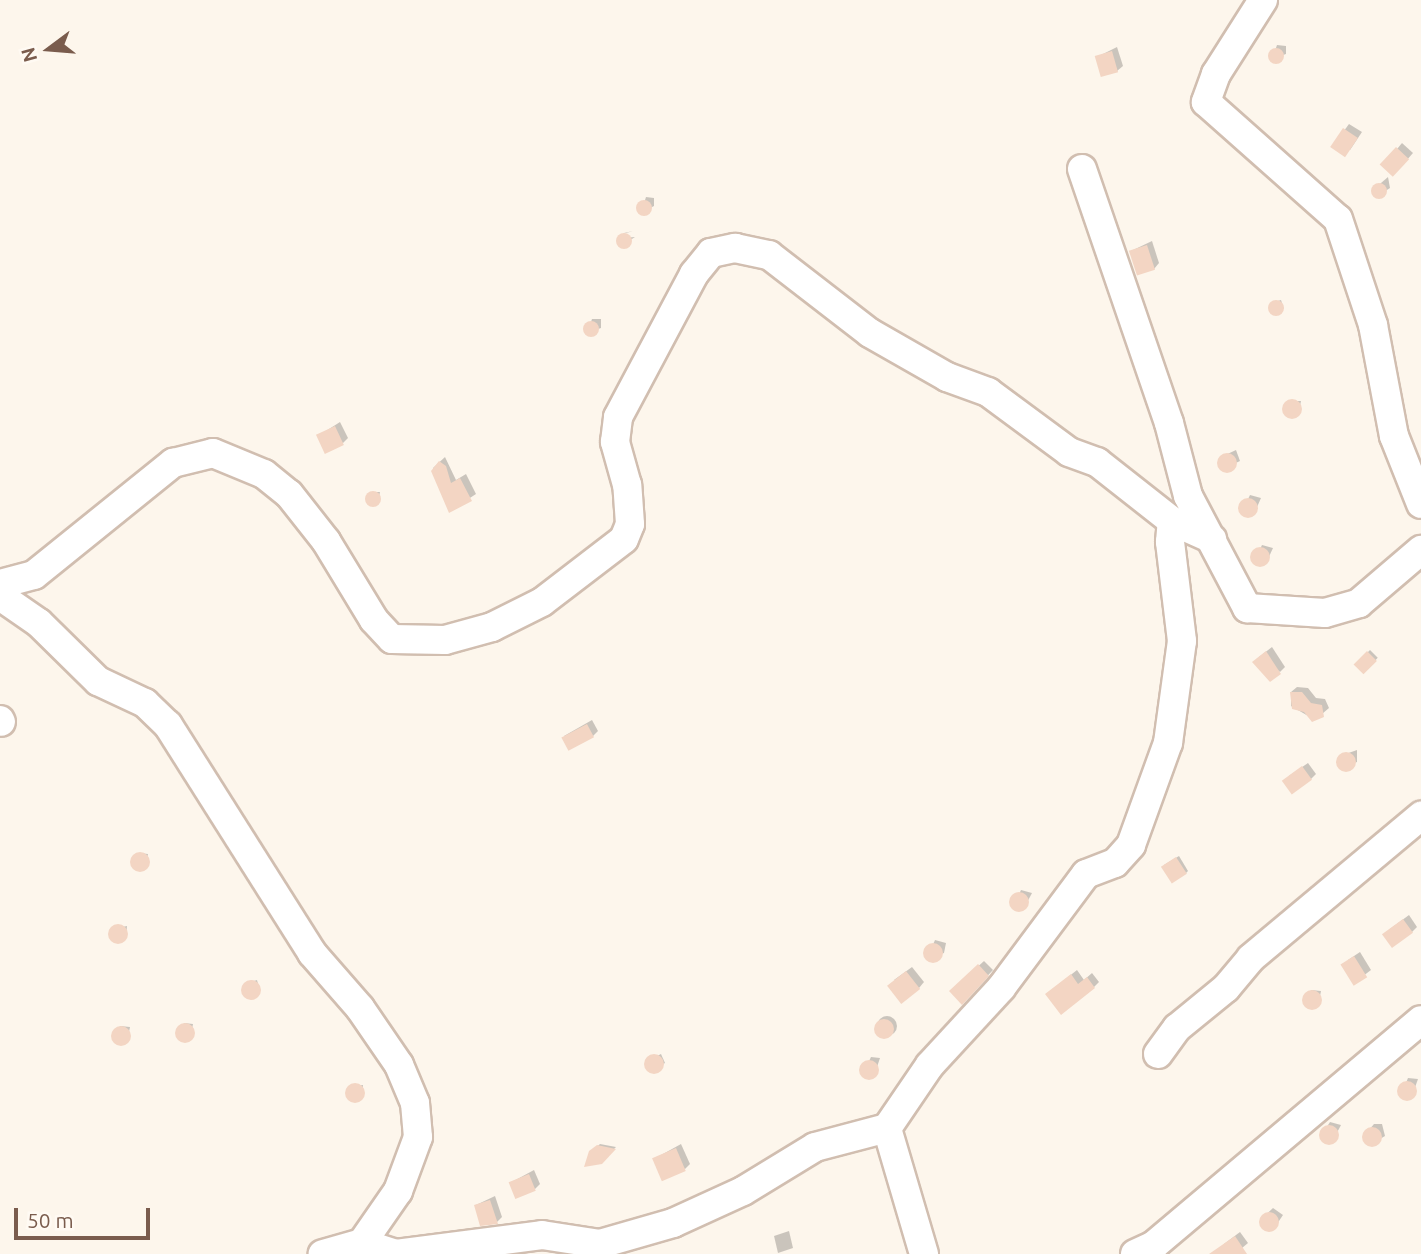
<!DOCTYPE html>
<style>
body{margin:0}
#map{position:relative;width:1421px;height:1254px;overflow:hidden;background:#fdf6ec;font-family:Ubuntu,sans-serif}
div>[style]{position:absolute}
.shadow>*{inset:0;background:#0003;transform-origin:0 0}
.round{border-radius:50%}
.building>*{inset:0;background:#f3d5c3;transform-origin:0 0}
.roads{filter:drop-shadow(2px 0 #d1beb0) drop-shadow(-2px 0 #d1beb0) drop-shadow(0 2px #d1beb0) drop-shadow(0 -2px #d1beb0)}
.minor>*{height:28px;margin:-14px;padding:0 14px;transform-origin:14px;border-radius:14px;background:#fff}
span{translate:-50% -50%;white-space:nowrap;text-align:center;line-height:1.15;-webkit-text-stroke:5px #fffaf3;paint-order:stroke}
.north{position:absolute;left:14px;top:14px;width:70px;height:70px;-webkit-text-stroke:5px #fffaf3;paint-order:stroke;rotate:254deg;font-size:19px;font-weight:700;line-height:28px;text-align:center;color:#7a5c4d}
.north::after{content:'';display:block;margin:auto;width:24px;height:32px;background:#7a5c4d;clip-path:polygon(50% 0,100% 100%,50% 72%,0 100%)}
.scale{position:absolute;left:14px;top:1208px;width:136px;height:32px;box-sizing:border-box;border:4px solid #7a5c4d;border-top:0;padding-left:9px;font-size:21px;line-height:24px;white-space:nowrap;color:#7a5c4d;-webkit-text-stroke:5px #fffaf3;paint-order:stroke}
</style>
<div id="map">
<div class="shadow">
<i style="clip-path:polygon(1277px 45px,1286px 46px,1286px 54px,1272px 59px)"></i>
<i style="clip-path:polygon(1117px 47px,1123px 66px,1117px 71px,1097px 57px)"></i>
<i style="clip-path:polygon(1349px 124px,1362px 132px,1350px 150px,1332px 147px)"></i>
<i style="clip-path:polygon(1402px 143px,1413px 153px,1399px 169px,1397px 149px)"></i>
<i style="clip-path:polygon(1388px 177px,1390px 188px,1376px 197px,1374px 189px)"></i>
<i style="clip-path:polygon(646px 197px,654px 198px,654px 206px,641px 213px)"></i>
<i style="clip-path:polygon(633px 231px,623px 234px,623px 238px,635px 237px,621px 246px,619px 238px,624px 233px)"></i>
<i style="clip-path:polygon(1152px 241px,1159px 263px,1154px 269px,1131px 251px)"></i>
<i style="left:1281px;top:300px;width:9px;height:12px;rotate:72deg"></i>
<i style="clip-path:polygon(592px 319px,601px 319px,601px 328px,587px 333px)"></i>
<i style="clip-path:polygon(1289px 401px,1301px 401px,1298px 415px,1286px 413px)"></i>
<i style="clip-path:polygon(340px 422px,348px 438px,343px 443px,318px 436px)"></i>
<i style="clip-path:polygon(1236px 450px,1240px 461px,1223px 469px,1221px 457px)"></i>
<i style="clip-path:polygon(445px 457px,456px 480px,466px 474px,476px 494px,450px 511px,433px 468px)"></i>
<i style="clip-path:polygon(372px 492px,380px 492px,378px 503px,369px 503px)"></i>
<i style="clip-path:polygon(1250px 495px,1261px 498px,1254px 514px,1242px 512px)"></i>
<i style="clip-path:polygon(1262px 545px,1273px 548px,1266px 563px,1254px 562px)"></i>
<i style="clip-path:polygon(1272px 647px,1285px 667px,1280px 672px,1259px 657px)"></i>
<i style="left:1370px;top:650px;width:11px;height:21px;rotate:45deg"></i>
<i style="clip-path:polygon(1297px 687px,1308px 688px,1316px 698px,1325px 699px,1329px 708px,1315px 720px,1291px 706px,1291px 692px)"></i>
<i style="clip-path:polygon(592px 720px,598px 731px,593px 736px,564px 736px)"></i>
<i style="clip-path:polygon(1357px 750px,1357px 762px,1342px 768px,1340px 756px)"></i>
<i style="clip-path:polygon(1308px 763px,1316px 774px,1311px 779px,1289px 776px)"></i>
<i style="clip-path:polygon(139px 853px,148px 854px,145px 868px,134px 867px)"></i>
<i style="clip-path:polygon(1179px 856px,1188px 871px,1186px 873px,1164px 865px)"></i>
<i style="clip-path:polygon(1021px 890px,1032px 893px,1023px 910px,1013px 907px)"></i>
<i style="clip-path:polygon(1409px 915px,1417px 927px,1412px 932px,1390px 929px)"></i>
<i style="clip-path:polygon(127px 926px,126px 938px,114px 941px,113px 929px)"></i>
<i style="clip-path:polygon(935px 940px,946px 943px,944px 953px,926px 960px)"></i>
<i style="clip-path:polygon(1360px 952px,1371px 970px,1354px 983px,1348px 960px)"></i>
<i style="clip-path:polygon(984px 961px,993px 970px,962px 1003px,951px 991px)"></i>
<i style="clip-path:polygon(912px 967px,924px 982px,919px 988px,894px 980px)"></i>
<i style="clip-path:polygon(1077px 970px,1084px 980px,1092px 973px,1099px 982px,1094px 987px,1053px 989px)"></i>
<i style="clip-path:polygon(257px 980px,260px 991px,246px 996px,245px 984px)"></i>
<i style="clip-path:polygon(1311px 990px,1321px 991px,1318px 1006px,1306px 1004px)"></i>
<i class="round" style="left:877px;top:1016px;width:20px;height:20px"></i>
<i style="clip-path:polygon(184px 1023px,193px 1024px,190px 1038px,179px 1037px)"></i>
<i style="clip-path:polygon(120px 1026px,130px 1027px,127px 1042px,115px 1040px)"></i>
<i style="clip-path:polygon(661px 1054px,665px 1063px,652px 1071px,647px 1061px)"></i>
<i style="clip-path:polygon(871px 1057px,880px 1058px,874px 1076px,863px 1074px)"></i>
<i style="clip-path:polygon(1408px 1078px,1418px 1079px,1412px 1096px,1401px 1095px)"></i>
<i style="clip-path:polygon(363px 1085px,362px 1097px,350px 1099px,349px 1087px)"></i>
<i style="clip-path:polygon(1330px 1122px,1341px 1125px,1332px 1142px,1321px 1136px)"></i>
<i style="clip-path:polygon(1374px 1124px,1382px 1124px,1385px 1136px,1370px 1145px,1363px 1137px)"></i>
<i style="clip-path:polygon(600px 1144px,616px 1147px,601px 1162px,591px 1152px)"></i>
<i style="clip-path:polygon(681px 1144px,690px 1164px,685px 1169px,654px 1159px)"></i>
<i style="clip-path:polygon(534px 1170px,540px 1184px,535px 1189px,510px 1183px)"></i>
<i style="clip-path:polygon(495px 1196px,502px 1217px,497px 1222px,476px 1205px)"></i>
<i style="clip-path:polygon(1273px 1208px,1283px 1215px,1277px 1224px,1272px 1229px,1261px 1227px,1261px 1219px)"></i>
<i style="clip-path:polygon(789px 1231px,793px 1248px,778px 1253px,774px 1236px)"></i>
<i style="clip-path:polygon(1240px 1232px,1248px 1243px,1235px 1254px,1222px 1254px,1224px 1244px)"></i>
</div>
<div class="building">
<i class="round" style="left:1268px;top:48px;width:16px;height:16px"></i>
<i style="left:1112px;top:51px;width:22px;height:18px;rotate:74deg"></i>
<i style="left:1343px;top:128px;width:18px;height:23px;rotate:34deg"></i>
<i style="left:1396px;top:147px;width:18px;height:24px;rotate:43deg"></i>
<i class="round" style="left:1371px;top:183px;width:16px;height:16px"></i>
<i class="round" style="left:636px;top:200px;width:16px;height:16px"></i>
<i class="round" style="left:616px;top:233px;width:16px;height:16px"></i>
<i style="left:1147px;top:245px;width:26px;height:19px;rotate:72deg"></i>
<i class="round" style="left:1268px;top:300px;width:16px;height:16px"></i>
<i class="round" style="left:583px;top:321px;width:16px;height:16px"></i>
<i class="round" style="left:1282px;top:399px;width:20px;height:20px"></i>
<i style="left:335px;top:426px;width:21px;height:21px;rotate:65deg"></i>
<i class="round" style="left:1217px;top:453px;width:20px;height:20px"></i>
<i style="clip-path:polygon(439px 461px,446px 466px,451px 483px,460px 478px,472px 501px,449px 513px,431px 471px)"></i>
<i class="round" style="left:365px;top:491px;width:16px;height:16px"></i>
<i class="round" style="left:1238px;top:498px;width:20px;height:20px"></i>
<i class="round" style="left:1250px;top:547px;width:20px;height:20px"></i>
<i style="clip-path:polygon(1266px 651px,1281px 674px,1270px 682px,1252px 662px)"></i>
<i style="left:1367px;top:651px;width:14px;height:19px;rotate:45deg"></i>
<i style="clip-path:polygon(1290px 692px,1302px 692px,1311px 703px,1322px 705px,1324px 717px,1312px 722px,1304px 712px,1292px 709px)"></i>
<i style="left:587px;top:724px;width:15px;height:29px;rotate:62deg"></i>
<i class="round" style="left:1336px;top:752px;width:20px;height:20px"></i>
<i style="left:1302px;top:766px;width:17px;height:25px;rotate:54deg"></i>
<i class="round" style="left:130px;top:852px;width:20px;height:20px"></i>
<i style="left:1176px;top:857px;width:20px;height:18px;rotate:57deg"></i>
<i class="round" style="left:1009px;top:892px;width:20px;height:20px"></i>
<i style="left:1403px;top:919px;width:17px;height:26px;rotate:54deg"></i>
<i class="round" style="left:108px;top:924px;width:20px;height:20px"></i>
<i class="round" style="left:923px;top:943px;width:20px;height:20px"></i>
<i style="left:1354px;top:956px;width:25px;height:16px;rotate:58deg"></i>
<i style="clip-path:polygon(978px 964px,989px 976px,962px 1005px,949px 991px)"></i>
<i style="left:906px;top:971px;width:23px;height:24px;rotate:52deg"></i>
<i style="clip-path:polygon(1071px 974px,1078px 984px,1087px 977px,1095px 988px,1061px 1015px,1045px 994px)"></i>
<i class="round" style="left:241px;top:980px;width:20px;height:20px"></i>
<i class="round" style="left:1302px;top:990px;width:20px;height:20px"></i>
<i class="round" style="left:874px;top:1019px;width:20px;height:20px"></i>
<i class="round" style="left:175px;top:1023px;width:20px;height:20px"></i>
<i class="round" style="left:111px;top:1026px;width:20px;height:20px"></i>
<i class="round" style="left:644px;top:1054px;width:20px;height:20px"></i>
<i class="round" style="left:859px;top:1060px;width:20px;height:20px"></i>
<i class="round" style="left:1397px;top:1081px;width:20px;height:20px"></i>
<i class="round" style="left:345px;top:1083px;width:20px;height:20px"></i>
<i class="round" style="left:1319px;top:1125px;width:20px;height:20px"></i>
<i class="round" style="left:1362px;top:1127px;width:20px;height:20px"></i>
<i style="clip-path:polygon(597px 1145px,616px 1149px,602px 1164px,584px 1167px,589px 1151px)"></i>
<i style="left:676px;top:1148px;width:25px;height:26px;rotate:67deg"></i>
<i style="left:529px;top:1174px;width:18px;height:22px;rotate:68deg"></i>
<i style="clip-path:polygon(490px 1200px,498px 1224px,480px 1226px,474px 1205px)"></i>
<i class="round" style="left:1259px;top:1212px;width:20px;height:20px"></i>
<i style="clip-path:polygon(1235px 1236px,1247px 1254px,1209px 1254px)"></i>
</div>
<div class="roads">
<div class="minor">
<i style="left:1263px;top:0;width:88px;rotate:122.4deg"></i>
<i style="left:1216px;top:74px;width:30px;rotate:110deg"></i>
<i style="left:1206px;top:102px;width:176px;rotate:41.6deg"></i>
<i style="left:1338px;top:219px;width:112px;rotate:71.7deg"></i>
<i style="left:1373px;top:325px;width:113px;rotate:79.3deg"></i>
<i style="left:1394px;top:436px;width:73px;rotate:68.3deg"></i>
<i style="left:1082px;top:169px;width:268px;rotate:71.1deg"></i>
<i style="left:1169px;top:423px;width:75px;rotate:75.4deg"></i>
<i style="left:1188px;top:496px;width:127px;rotate:62.2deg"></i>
<i style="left:1247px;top:608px;width:78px;rotate:3.7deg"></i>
<i style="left:1325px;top:613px;width:35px;rotate:-16deg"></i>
<i style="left:1359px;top:603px;width:82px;rotate:-40.5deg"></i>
<i style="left:0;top:584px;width:35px;rotate:-15deg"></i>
<i style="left:34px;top:575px;width:179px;rotate:-38.9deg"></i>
<i style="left:173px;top:463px;width:41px;rotate:-14deg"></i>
<i style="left:213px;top:453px;width:55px;rotate:22.4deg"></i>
<i style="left:264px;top:474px;width:32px;rotate:39deg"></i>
<i style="left:289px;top:494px;width:60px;rotate:51.8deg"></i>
<i style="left:326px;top:541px;width:92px;rotate:58.7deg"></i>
<i style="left:374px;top:620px;width:26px;rotate:47deg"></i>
<i style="left:392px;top:639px;width:53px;rotate:1.1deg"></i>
<i style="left:445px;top:640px;width:49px;rotate:-15.5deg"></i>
<i style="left:492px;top:627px;width:56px;rotate:-26.6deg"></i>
<i style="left:542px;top:602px;width:103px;rotate:-37.5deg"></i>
<i style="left:624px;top:539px;width:16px;rotate:-68deg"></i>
<i style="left:630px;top:524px;width:39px;rotate:-94deg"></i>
<i style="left:627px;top:485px;width:45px;rotate:-105.6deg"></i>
<i style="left:615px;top:442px;width:25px;rotate:-83deg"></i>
<i style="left:618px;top:417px;width:162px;rotate:-62deg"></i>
<i style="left:694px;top:274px;width:27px;rotate:-51deg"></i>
<i style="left:711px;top:253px;width:25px;rotate:-12deg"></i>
<i style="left:735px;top:248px;width:35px;rotate:12deg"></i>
<i style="left:769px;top:255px;width:128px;rotate:37.7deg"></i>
<i style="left:870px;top:333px;width:89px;rotate:29.7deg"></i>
<i style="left:947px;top:377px;width:44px;rotate:20.1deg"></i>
<i style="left:988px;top:392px;width:101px;rotate:36.5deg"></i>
<i style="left:1069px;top:452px;width:30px;rotate:20deg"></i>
<i style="left:1097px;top:462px;width:95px;rotate:38.2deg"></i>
<i style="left:1172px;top:521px;width:44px;rotate:24.2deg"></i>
<i style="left:0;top:596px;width:47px;rotate:34.7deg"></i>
<i style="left:39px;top:623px;width:83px;rotate:44.5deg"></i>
<i style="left:98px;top:681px;width:52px;rotate:25.1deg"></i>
<i style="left:145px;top:703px;width:32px;rotate:44deg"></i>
<i style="left:168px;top:725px;width:270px;rotate:57.7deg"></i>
<i style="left:312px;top:953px;width:73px;rotate:48.9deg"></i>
<i style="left:360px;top:1008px;width:69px;rotate:55.6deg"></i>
<i style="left:399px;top:1065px;width:41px;rotate:67.2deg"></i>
<i style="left:415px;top:1103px;width:34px;rotate:85deg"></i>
<i style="left:418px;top:1137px;width:58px;rotate:110.3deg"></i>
<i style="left:398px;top:1191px;width:63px;rotate:124.7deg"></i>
<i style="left:362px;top:1243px;width:41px;rotate:164.2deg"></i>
<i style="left:0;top:720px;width:2px;rotate:63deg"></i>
<i style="left:1158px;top:1054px;width:32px;rotate:-54deg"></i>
<i style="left:1177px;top:1028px;width:63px;rotate:-39.2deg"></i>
<i style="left:1226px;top:988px;width:39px;rotate:-50deg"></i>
<i style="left:1251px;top:958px;width:222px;rotate:-39.9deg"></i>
<i style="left:362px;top:1243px;width:36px;rotate:18deg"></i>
<i style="left:396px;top:1254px;width:147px;rotate:-7.4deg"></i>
<i style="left:542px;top:1235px;width:59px;rotate:8.8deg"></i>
<i style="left:600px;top:1244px;width:76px;rotate:-16deg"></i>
<i style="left:673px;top:1223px;width:77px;rotate:-24.6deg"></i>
<i style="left:743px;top:1191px;width:84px;rotate:-31.4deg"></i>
<i style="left:815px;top:1147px;width:74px;rotate:-14.8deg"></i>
<i style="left:924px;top:1254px;width:131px;rotate:-106.4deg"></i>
<i style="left:887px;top:1128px;width:76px;rotate:-55.7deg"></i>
<i style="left:930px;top:1065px;width:105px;rotate:-47.3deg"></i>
<i style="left:1001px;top:988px;width:142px;rotate:-53.3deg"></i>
<i style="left:1086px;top:874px;width:31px;rotate:-21deg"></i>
<i style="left:1115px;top:863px;width:24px;rotate:-48deg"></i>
<i style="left:1131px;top:845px;width:109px;rotate:-70.1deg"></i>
<i style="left:1168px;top:743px;width:103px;rotate:-82.2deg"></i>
<i style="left:1182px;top:641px;width:100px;rotate:-96.9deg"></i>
<i style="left:1170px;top:542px;width:21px;rotate:-85deg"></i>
<i style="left:1135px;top:1254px;width:21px;rotate:-25deg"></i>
<i style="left:1154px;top:1245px;width:349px;rotate:-40.1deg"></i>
</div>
</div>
<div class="north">N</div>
<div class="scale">50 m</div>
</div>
